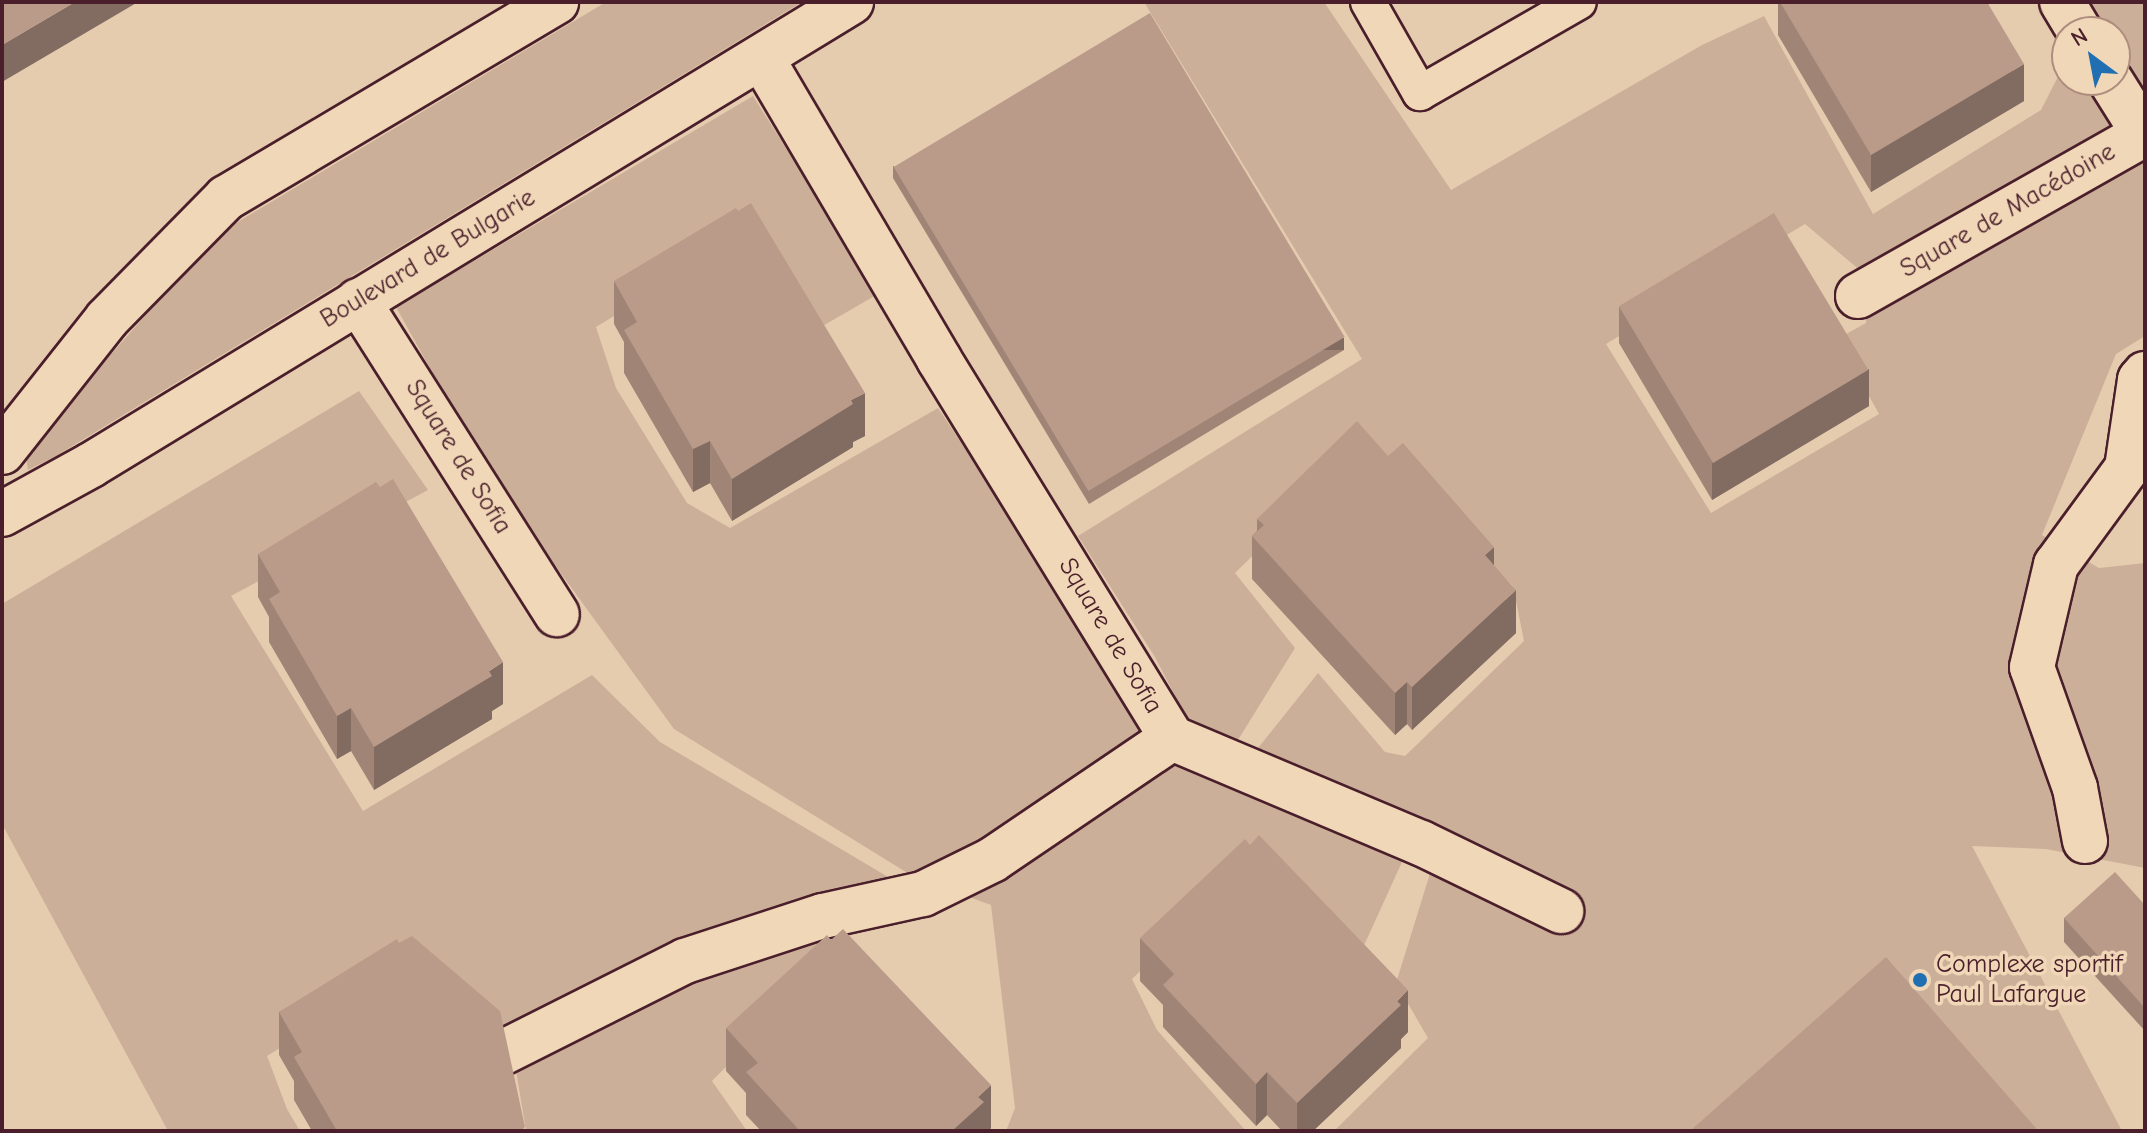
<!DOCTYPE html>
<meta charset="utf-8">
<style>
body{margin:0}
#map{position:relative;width:2147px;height:1133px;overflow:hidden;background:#e6ccaf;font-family:"Comic Neue",sans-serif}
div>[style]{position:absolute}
.green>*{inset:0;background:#ccaf99}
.roads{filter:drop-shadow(2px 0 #4a1f2b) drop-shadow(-2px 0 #4a1f2b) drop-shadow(0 2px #4a1f2b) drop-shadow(0 -2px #4a1f2b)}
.service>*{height:34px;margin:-17px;padding:0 17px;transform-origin:17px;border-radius:17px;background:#f0d7b7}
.minor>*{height:44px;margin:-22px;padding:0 22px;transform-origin:22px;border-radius:22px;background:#f0d7b7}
.tertiary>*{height:44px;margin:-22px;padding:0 22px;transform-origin:22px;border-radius:22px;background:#f0d7b7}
.wall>*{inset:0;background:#a08577}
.shaded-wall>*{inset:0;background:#826c61;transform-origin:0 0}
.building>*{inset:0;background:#ba9b8a;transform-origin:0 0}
.dots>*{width:22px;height:22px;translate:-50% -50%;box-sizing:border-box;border:4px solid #f0d7b7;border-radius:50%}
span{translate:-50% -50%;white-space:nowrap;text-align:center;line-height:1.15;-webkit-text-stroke:7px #f0d7b7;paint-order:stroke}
.street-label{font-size:26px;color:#4a1f2b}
.poi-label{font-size:26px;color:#4a1f2b}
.left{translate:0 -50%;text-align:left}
.frame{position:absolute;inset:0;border:4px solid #4a1f2b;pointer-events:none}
.north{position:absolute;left:2051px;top:16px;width:80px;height:80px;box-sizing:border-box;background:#f0d7b7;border:2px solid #ae8d7f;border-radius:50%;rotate:328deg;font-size:22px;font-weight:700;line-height:32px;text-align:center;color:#4a1f2b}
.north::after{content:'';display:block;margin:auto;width:28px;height:36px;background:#1f6fb2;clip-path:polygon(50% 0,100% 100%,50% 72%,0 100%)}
</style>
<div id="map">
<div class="green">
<i style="clip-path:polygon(606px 2px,802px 2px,56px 456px,28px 470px,25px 451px,185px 271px,236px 223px)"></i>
<i style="clip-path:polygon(evenodd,1144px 2px,1324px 2px,1451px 190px,1702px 45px,1764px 16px,1873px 214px,2041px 110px,2067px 59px,2067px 80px,2115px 80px,2115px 32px,2081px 32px,2085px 2px,2145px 2px,2145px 336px,2116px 354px,2042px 535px,2099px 568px,2145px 563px,2145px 868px,2046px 849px,1972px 846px,2122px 1131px,1334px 1131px,1428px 1038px,1396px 983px,1432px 867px,1553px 886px,1258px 748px,1318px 673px,1385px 752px,1405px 756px,1524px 641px,1513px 586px,1412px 479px,1363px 448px,1235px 573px,1295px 648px,1233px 748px,1188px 721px,1155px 657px,1078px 536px,1362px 359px,1144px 2px,1805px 224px,1868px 277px,1866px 323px,1837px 339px,1879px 414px,1711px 513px,1606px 344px,1805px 224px)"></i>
<i style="clip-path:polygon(753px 96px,878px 294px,814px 331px,750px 233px,596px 327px,616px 388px,687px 503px,730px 528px,938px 408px,1150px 724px,1402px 862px,1356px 963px,1236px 879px,1132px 979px,1157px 1030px,1246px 1131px,1006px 1131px,1015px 1108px,991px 905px,914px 877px,674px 729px,488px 473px,396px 307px)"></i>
<i style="clip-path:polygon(359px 391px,428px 490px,231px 596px,363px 811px,592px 675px,660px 742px,900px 884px,501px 1044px,407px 970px,267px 1056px,287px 1109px,300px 1131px,168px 1131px,2px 824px,2px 604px)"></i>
<i style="clip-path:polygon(827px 934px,832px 960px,712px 1081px,747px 1131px,526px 1131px,514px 1058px,637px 991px)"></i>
</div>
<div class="roads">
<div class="service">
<i style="left:1368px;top:2px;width:105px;rotate:60.3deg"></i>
<i style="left:1420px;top:93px;width:183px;rotate:-29.8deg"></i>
</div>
<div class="minor">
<i style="left:2062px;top:2px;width:35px;rotate:59deg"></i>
<i style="left:1858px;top:296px;width:329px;rotate:-29.5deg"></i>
<i style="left:2144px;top:134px;width:64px;rotate:-122.2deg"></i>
<i style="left:358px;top:301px;width:371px;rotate:57.6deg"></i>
<i style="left:1172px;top:738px;width:270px;rotate:22.9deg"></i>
<i style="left:1421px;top:843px;width:156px;rotate:25.9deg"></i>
<i style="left:2085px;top:841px;width:54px;rotate:-100.7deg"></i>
<i style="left:2075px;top:788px;width:128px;rotate:-109.6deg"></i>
<i style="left:2032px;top:667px;width:105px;rotate:-76.8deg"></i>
<i style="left:2056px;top:565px;width:120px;rotate:-53.8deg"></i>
<i style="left:2127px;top:468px;width:89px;rotate:-81.6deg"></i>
<i style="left:2140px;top:380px;width:8px;rotate:-50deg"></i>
<i style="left:500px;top:1054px;width:207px;rotate:-26.7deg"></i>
<i style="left:685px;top:961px;width:145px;rotate:-18.1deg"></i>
<i style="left:823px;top:916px;width:102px;rotate:-12.4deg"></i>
<i style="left:923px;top:894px;width:77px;rotate:-26.2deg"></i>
<i style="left:992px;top:860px;width:217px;rotate:-34.1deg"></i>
<i style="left:1172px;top:738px;width:445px;rotate:-121.6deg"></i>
<i style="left:939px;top:359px;width:349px;rotate:-120.5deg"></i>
</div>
<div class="tertiary">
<i style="left:2px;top:452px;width:169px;rotate:-51.7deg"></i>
<i style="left:107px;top:319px;width:170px;rotate:-45.5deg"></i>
<i style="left:226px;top:198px;width:384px;rotate:-30.7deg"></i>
<i style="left:2px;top:514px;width:102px;rotate:-28.8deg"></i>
<i style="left:91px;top:465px;width:890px;rotate:-31.35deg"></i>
</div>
</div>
<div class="wall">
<i style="clip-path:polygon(1778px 2px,1987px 2px,2024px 101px,1871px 192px,1778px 35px)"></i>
<i style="clip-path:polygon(893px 166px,1344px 350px,1089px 504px,893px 178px)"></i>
<i style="clip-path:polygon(614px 281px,865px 436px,853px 442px,853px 447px,732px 521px,710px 483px,693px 492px,624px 373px,624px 342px,614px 324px)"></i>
<i style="clip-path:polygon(1619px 306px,1869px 406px,1712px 500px,1619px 343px)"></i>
<i style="clip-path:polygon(1388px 456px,1494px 566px,1516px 633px,1412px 730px,1407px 724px,1395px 735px,1252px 579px,1252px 536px,1257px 531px,1257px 519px)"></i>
<i style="clip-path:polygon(258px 554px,503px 704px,492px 711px,492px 719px,374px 790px,351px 751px,337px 759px,269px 642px,269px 617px,258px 597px)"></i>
<i style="clip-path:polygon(2145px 905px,2145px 1031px,2064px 942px,2064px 918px)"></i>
<i style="clip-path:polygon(1140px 938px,1408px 1032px,1401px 1039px,1401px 1048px,1313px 1131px,1282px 1131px,1267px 1115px,1256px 1126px,1163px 1027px,1163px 1005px,1140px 981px)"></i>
<i style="clip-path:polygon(399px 943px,525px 1131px,312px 1131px,294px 1100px,294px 1081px,279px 1055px,279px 1012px)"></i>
<i style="clip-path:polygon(726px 1028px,991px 1128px,988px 1131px,761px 1131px,746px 1115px,746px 1093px,726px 1071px)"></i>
</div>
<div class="shaded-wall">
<i style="clip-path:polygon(75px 2px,138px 2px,2px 82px,2px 45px)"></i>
<i style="clip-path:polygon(2024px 64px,2024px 101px,1871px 192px,1871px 155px)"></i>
<i style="left:1344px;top:338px;width:12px;height:298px;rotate:90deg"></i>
<i style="clip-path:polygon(1869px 369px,1869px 406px,1712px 500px,1712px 463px)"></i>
<i style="clip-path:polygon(865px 393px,865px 436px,853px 442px,853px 447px,732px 521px,732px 479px,851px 400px)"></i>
<i style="clip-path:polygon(710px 441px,710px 483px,693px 492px,693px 449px)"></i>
<i style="clip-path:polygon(1494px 547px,1494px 589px,1485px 555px)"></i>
<i style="clip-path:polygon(1516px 590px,1516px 633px,1412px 730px,1412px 687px)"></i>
<i style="clip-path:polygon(503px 662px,503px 704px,492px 711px,492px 719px,374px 790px,374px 747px)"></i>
<i style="clip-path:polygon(1407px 682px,1407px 724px,1395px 735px,1395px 693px)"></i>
<i style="clip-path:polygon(351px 708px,351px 751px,337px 759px,337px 716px)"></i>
<i style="clip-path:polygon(1408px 990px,1408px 1032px,1401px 1039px,1401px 1048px,1313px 1131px,1297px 1131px,1297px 1103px)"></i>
<i style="clip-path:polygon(1267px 1072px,1267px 1115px,1256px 1126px,1256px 1084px)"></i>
<i style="clip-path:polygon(991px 1085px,991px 1128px,988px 1131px,952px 1131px,978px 1097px)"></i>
</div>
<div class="building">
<i style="clip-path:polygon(2px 2px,75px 2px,2px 45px)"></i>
<i style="clip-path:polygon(1780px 2px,1987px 2px,2024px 64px,1871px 155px)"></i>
<i style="left:1150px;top:13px;width:378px;height:299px;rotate:59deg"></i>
<i style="clip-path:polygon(751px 203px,865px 393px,851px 400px,853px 404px,732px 479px,710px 441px,693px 449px,624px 330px,637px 322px,614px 281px,736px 208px,738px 211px)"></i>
<i style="left:1774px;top:213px;width:183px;height:181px;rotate:59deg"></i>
<i style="clip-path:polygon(1357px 421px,1388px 456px,1403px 443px,1494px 547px,1485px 555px,1516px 590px,1412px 687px,1407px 682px,1395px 693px,1252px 536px,1264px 525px,1257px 519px)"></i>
<i style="clip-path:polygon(393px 479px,503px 662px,489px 671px,492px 676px,374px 747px,351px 708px,337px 716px,269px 599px,280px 592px,258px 554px,376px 482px,380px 487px)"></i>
<i style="clip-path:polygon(1259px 835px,1408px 990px,1397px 1001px,1401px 1005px,1297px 1103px,1267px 1072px,1256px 1084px,1163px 985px,1174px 974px,1140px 938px,1245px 839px,1250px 845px)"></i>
<i style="clip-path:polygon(2115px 872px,2145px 905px,2145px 1008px,2064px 918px)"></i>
<i style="clip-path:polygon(843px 929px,991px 1085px,978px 1097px,984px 1102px,952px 1131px,800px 1131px,746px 1072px,758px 1063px,726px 1028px,827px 935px,831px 940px)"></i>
<i style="clip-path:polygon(412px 936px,500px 1011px,525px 1127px,520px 1131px,337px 1131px,294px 1057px,302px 1052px,279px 1012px,397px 939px,399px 943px)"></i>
<i style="clip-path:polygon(1886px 957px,2036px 1128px,2033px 1131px,1690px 1131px)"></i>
</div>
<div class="dots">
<i style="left:1920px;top:980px;background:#1f6fb2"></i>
</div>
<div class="street-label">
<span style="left:2008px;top:211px;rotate:-30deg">Square de Macédoine</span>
<span style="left:428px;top:259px;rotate:-31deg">Boulevard de Bulgarie</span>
<span style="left:458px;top:457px;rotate:58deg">Square de Sofia</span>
<span style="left:1110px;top:636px;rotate:59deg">Square de Sofia</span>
</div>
<div class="poi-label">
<span class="left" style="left:1936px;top:980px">Complexe sportif<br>Paul Lafargue</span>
</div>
<div class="frame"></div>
<div class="north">N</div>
</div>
